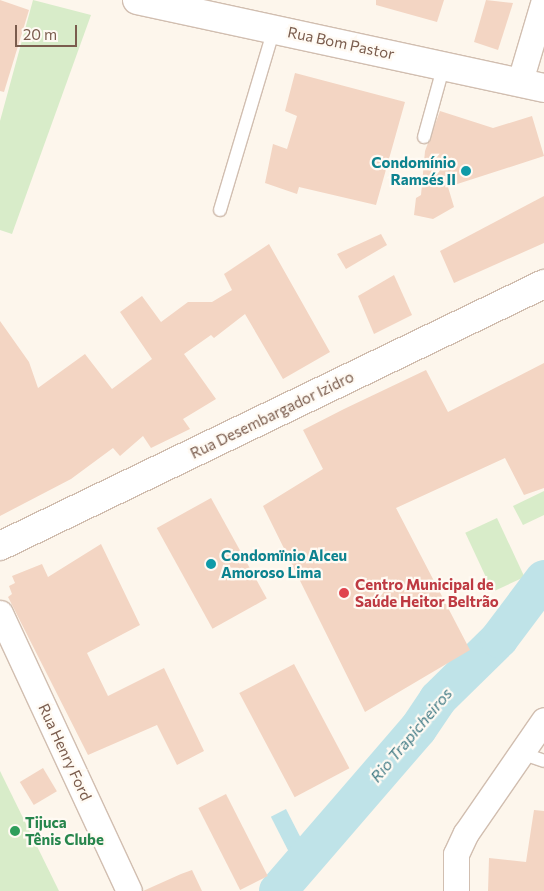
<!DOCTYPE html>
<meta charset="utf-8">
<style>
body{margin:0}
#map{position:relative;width:544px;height:891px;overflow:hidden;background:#fdf6ec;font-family:Commissioner,sans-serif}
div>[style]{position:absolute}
.green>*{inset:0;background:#d8ecc9;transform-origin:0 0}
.water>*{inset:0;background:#bfe3e8;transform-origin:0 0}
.river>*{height:38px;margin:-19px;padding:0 19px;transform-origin:19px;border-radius:19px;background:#bfe3e8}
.building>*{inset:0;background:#f3d5c3;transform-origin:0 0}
.roads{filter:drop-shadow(1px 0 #d1beb0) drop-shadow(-1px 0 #d1beb0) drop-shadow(0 1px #d1beb0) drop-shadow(0 -1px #d1beb0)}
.service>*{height:12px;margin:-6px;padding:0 6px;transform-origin:6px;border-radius:6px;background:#fff}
.minor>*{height:25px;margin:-12.5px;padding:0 12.5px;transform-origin:12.5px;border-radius:12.5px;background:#fff}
.tertiary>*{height:28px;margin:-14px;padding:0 14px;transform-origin:14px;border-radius:14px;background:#fff}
.dots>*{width:14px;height:14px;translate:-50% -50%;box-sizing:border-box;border:2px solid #fffaf3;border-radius:50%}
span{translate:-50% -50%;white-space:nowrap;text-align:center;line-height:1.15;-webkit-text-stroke:4.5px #fffaf3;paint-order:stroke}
.street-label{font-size:15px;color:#7a5c4d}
.culture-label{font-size:15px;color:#0d838f;font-weight:700}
.right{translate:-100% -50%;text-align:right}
.left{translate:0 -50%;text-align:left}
.health-label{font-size:15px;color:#be3a42;font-weight:700}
.leisure-label{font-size:15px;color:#27864d;font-weight:700}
.water-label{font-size:16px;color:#437c86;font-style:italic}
.scale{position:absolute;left:15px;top:25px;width:62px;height:22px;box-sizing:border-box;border:2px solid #7a5c4d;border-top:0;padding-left:6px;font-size:15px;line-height:18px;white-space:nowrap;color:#7a5c4d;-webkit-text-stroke:4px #fffaf3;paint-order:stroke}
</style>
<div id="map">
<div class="green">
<i style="clip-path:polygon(33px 0,91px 15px,12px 234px,0 230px,0 121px)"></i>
<i style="clip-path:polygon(544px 491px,544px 515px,523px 525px,513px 506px)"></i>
<i style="left:497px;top:518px;width:65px;height:35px;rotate:65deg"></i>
<i style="clip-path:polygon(0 771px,59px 891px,0 891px)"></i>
</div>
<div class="water">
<i style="left:286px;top:809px;width:38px;height:17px;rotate:63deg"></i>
</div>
<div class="river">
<i style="left:278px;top:891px;width:214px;rotate:-49.2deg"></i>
<i style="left:418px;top:729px;width:36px;rotate:-56deg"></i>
<i style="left:438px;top:699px;width:86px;rotate:-44.5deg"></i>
<i style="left:499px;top:639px;width:75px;rotate:-53.1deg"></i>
</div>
<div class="building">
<i style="clip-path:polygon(0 0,29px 10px,4px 92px,0 91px)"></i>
<i style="clip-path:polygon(376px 0,444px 0,437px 22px,376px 5px)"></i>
<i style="clip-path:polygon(486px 0,513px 3px,498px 50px,474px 42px)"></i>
<i style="clip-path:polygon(295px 73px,405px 102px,376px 205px,299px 187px,297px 194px,265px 183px,273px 144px,287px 149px,297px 116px,285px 111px)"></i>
<i style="clip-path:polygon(440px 111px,493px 128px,532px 116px,544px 156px,448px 187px,454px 207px,433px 219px,414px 215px,416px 198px,421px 195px,425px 151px)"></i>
<i style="clip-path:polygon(544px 196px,544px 243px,454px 283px,440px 251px)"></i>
<i style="clip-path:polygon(381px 234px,387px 245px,346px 269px,337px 254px)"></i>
<i style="clip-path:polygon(269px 244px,330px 352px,283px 379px,245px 314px,214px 338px,211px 335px,184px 354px,216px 399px,183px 419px,190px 429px,151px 448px,143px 436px,120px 456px,113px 448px,71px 479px,0 516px,0 321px,29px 362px,38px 388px,85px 354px,112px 389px,152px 359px,120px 312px,142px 296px,161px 322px,188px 302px,212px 302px,232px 290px,224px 274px)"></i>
<i style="clip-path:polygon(394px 275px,412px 315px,374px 334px,358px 296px)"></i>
<i style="clip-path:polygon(544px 363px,544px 488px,524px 495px,505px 458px,396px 508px,470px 650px,365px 712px,263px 506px,323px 469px,303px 430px,344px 409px,426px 370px,448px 412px)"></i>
<i style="left:211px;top:498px;width:115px;height:62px;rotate:61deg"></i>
<i style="clip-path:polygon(101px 544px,140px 625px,87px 653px,108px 696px,164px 668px,204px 751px,177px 765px,157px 725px,88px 755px,8px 597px,12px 594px,9px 586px,15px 583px,12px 576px,42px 564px,48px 577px)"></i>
<i style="left:294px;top:664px;width:118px;height:62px;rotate:62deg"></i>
<i style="left:43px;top:768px;width:27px;height:27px;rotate:59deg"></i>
<i style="left:226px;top:794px;width:92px;height:31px;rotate:63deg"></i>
<i style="clip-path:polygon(534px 810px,544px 811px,544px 891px,488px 891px,489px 858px,526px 862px)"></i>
<i style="clip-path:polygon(192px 870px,202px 891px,143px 891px,181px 874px)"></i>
</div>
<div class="roads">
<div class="service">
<i style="left:424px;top:137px;width:75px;rotate:-74.5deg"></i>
<i style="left:220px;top:210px;width:189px;rotate:-73.4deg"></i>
<i style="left:521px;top:753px;width:24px;rotate:19deg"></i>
</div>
<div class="minor">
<i style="left:520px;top:81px;width:84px;rotate:-73.5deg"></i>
<i style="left:0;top:613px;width:306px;rotate:65.1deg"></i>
<i style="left:456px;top:891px;width:37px;rotate:-90deg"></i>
<i style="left:456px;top:854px;width:23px;rotate:-65deg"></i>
<i style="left:466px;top:833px;width:137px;rotate:-55.4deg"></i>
</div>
<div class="tertiary">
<i style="left:137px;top:0;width:416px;rotate:12.2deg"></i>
<i style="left:0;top:546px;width:604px;rotate:-25.72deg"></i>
</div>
</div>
<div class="dots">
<i style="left:466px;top:171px;background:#0f9aa8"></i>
<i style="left:211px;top:564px;background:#0f9aa8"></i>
<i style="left:344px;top:593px;background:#e0444e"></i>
<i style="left:15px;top:831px;background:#2e9e5b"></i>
</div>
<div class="street-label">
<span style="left:341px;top:43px;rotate:12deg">Rua Bom Pastor</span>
<span style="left:272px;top:415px;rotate:-26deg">Rua Desembargador Izidro</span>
<span style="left:65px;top:752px;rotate:65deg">Rua Henry Ford</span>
</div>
<div class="culture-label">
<span class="right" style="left:456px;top:171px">Condomínio<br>Ramsés II</span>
<span class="left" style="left:221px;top:564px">Condomïnio Alceu<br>Amoroso Lima</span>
</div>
<div class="health-label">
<span class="left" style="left:355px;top:593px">Centro Municipal de<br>Saúde Heitor Beltrão</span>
</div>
<div class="leisure-label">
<span class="left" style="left:25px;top:831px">Tijuca<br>Tênis Clube</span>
</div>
<div class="water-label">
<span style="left:411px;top:735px;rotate:-50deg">Rio Trapicheiros</span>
</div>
<div class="scale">20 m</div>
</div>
